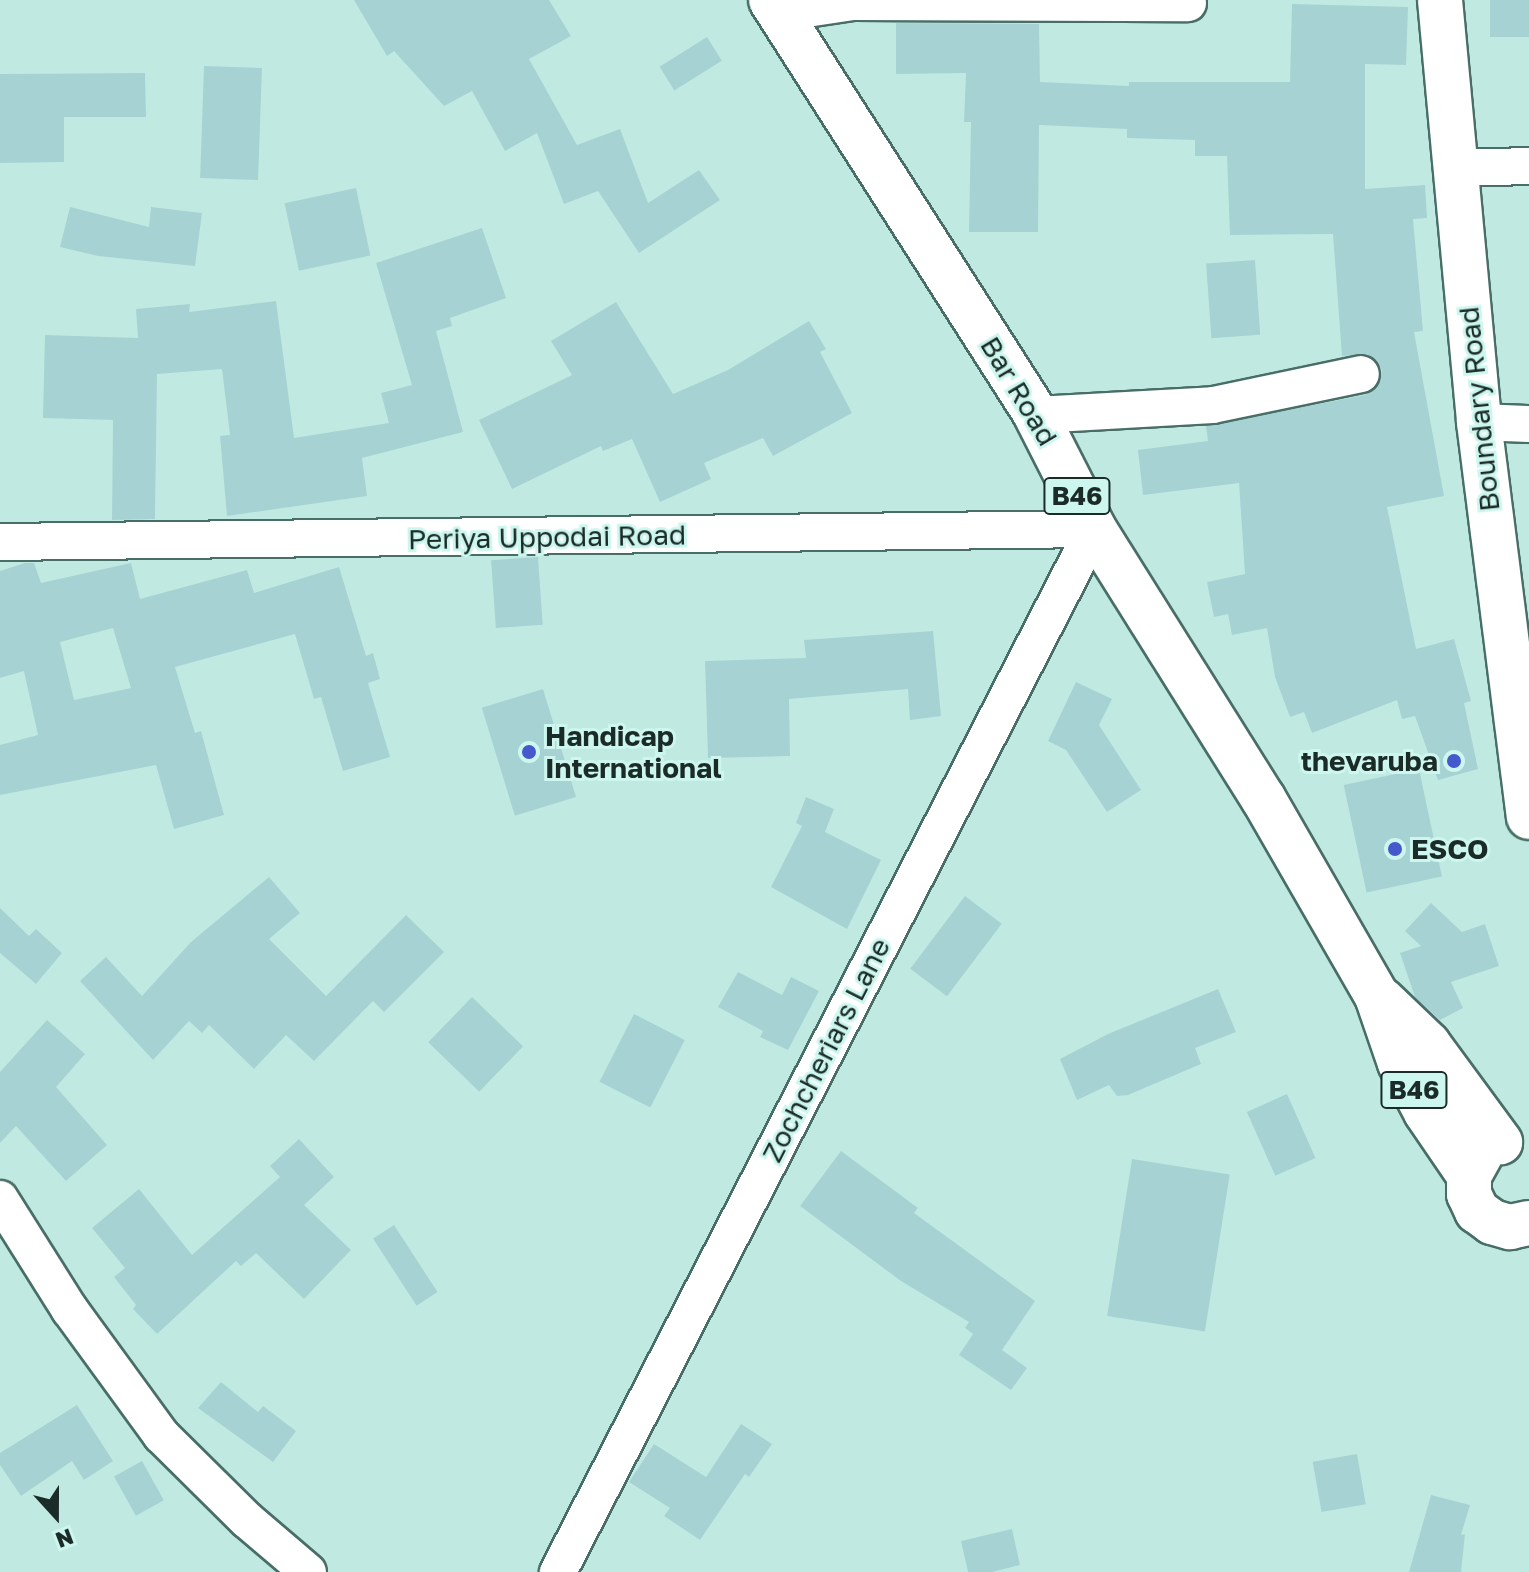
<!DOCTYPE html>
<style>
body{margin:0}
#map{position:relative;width:1529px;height:1572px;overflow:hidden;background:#c0eae1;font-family:"Golos Text",sans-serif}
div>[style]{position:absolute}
.building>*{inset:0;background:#a7d2d4;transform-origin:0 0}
.roads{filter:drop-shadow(2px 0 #486e67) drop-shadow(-2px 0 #486e67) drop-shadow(0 2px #486e67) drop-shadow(0 -2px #486e67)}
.minor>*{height:36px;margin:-18px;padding:0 18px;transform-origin:18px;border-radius:18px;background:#fff}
.major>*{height:44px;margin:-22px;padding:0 22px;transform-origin:22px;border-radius:22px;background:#fff}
.dots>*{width:22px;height:22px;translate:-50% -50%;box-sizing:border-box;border:4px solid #cdf7ee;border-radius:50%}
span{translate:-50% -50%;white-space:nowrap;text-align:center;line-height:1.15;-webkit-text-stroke:6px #cdf7ee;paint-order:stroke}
.shield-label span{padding:2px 6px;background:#cdf7ee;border:2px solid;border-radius:6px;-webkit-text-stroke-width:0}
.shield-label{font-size:26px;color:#1b2b28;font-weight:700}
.street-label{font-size:28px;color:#1b2b28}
.poi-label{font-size:28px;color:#1b2b28;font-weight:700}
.left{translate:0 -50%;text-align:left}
.right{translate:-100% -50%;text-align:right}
.north{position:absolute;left:16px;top:1476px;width:80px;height:80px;-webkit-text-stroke:6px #cdf7ee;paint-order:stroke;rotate:159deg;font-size:22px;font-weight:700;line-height:32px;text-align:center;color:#1b2b28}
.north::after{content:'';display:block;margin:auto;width:28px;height:36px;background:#1b2b28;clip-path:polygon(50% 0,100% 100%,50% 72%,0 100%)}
</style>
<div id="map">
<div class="building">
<i style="clip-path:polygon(354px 0,549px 0,571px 36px,529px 59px,577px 145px,620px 129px,648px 203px,699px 170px,720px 200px,639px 253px,598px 191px,564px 204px,537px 133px,505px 151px,472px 91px,444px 106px,394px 51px,387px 56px)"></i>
<i style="left:1490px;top:0;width:39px;height:37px"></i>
<i style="clip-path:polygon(1292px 4px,1408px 7px,1406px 65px,1365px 64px,1365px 189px,1425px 185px,1427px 218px,1413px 219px,1423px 331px,1414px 332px,1444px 496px,1387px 507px,1416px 649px,1454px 639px,1471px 701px,1464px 703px,1478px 769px,1438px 780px,1415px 716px,1402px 719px,1397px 700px,1312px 733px,1304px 712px,1290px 717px,1275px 677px,1267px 628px,1232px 635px,1228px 614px,1214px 617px,1207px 582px,1245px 574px,1239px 483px,1143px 495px,1138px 450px,1208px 441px,1206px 426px,1365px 395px,1376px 389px,1382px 370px,1376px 359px,1367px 354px,1342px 356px,1333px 234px,1230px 235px,1227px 156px,1195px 156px,1195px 140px,1127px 138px,1127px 129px,1039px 125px,1038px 232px,969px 232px,971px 122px,964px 122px,966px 73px,896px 74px,896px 23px,1039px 24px,1040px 82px,1129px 86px,1129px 82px,1290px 82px)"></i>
<i style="left:707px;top:37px;width:28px;height:56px;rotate:58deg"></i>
<i style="left:204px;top:66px;width:58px;height:112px;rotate:2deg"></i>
<i style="clip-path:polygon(145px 73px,146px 117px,64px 117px,64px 162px,0 163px,0 74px)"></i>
<i style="left:356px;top:188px;width:69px;height:73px;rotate:78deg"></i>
<i style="clip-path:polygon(70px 207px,149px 227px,151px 207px,202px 213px,195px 266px,98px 256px,60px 247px)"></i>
<i style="clip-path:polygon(482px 228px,506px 298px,450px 318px,452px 326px,436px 331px,463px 432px,362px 458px,367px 496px,227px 516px,220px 436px,230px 435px,222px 369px,157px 374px,155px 519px,112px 520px,113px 420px,43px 418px,45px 335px,138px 338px,136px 309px,190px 304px,189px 312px,276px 301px,294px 438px,389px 423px,381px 393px,412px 385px,376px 263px)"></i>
<i style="left:1255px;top:260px;width:75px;height:49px;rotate:86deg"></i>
<i style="clip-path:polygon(616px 302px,673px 394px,728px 370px,809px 321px,826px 349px,820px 352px,852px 413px,773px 456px,763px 438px,704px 463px,711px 479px,660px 502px,632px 439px,603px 451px,601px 446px,512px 489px,479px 420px,572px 375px,551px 341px)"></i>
<i style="left:538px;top:557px;width:68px;height:47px;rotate:86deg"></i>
<i style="clip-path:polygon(evenodd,25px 563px,34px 563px,41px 583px,131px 563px,140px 599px,247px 570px,254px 593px,339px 567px,366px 656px,373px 653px,380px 679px,368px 683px,390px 757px,343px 771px,321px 697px,314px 699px,295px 634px,175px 667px,195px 733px,201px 731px,224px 815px,174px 829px,156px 765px,0 795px,0 745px,38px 735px,24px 671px,0 678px,0 571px,25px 563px,113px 628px,131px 688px,74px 700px,60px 642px,113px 628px)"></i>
<i style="clip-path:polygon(933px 631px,941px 716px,910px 720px,908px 689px,789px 699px,790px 756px,708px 758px,705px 661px,806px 658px,804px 640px)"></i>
<i style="clip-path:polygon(1076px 682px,1112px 699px,1099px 725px,1141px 790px,1107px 812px,1066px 750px,1048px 741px)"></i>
<i style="left:543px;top:689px;width:113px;height:64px;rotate:73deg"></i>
<i style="left:1419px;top:769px;width:110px;height:77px;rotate:78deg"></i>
<i style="clip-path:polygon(806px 797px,834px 809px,825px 832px,881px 860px,847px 929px,771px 887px,802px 826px,796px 823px)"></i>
<i style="clip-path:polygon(269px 877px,300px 913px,269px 939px,326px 996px,406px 915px,444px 952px,384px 1012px,373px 1001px,314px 1061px,286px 1035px,254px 1069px,209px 1025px,202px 1033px,189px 1021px,153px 1060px,80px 981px,106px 957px,142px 996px,191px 942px)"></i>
<i style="left:965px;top:896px;width:46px;height:91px;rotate:37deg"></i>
<i style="clip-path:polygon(1431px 903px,1462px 932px,1485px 924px,1499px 966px,1451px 982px,1463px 1008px,1440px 1020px,1415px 997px,1400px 953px,1421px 946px,1405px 931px)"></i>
<i style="clip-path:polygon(0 908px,29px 936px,36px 929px,62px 953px,36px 984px,0 953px)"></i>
<i style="clip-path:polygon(738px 972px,782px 995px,791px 977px,819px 991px,788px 1050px,760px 1037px,763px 1031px,718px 1007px)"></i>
<i style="clip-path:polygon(1218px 989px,1236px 1032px,1195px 1048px,1201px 1064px,1128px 1095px,1117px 1096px,1109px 1085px,1077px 1100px,1060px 1059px,1108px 1034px)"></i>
<i style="left:472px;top:997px;width:71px;height:63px;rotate:44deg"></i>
<i style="left:634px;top:1014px;width:57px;height:76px;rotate:27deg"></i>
<i style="clip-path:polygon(47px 1020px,85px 1054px,56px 1087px,107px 1145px,66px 1181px,16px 1126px,0 1143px,0 1072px)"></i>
<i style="left:1287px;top:1094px;width:70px;height:44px;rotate:66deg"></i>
<i style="clip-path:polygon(299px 1139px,334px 1177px,304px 1205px,351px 1250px,304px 1299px,256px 1253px,241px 1266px,236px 1261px,157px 1334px,133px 1309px,136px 1305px,114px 1277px,125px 1268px,92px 1228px,139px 1189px,192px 1255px,280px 1177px,270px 1166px)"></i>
<i style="clip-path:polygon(841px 1151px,918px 1208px,914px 1213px,1035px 1301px,1002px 1350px,1027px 1368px,1011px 1390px,959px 1355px,973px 1334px,965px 1328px,969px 1322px,901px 1281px,800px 1206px)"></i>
<i style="left:1132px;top:1159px;width:99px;height:159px;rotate:9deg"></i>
<i style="left:394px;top:1225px;width:80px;height:25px;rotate:57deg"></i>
<i style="clip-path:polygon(221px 1382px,258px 1412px,263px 1406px,296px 1431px,273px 1462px,198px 1408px)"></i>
<i style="clip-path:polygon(77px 1405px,113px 1461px,84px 1480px,72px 1461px,21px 1496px,0 1465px,0 1453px)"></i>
<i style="clip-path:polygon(741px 1424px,772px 1444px,749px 1477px,745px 1474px,700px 1540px,664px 1516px,670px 1508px,629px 1482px,654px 1444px,706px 1477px)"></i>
<i style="left:1357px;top:1454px;width:51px;height:45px;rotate:80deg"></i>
<i style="left:142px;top:1461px;width:45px;height:32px;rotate:61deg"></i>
<i style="clip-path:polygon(1431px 1495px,1470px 1505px,1461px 1535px,1465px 1534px,1461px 1572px,1409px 1572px)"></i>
<i style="clip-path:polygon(1012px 1529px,1020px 1565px,992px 1572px,968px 1572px,961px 1541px)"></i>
</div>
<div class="roads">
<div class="minor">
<i style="left:780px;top:13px;width:74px;rotate:-8.6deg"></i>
<i style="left:853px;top:2px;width:335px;rotate:0.2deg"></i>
<i style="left:1454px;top:168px;width:75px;rotate:-1.5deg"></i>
<i style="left:1036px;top:415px;width:177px;rotate:-3.2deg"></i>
<i style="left:1213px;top:405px;width:151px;rotate:-11.8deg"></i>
<i style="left:1479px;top:422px;width:50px;rotate:2.3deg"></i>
<i style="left:0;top:542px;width:1094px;rotate:-0.68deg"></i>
<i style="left:1094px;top:529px;width:1173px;rotate:117.2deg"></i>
<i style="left:0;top:1199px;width:131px;rotate:57.8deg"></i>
<i style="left:70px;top:1310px;width:155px;rotate:53.9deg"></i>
<i style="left:161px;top:1435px;width:121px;rotate:44.7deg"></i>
<i style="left:247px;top:1520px;width:80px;rotate:40.4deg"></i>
</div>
<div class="major">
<i style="left:771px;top:0;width:492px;rotate:57.4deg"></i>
<i style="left:1036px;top:415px;width:128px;rotate:63deg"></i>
<i style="left:1094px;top:529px;width:318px;rotate:57.9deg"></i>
<i style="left:1263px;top:798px;width:228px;rotate:60.1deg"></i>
<i style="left:1377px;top:996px;width:71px;rotate:71.1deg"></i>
<i style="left:1400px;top:1063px;width:55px;rotate:62deg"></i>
<i style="left:1426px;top:1112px;width:76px;rotate:55.7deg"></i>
<i style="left:1440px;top:0;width:424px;rotate:84.7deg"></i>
<i style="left:1479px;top:422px;width:398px;rotate:82.8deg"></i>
<i style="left:1382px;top:1000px;width:64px;rotate:43.7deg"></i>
<i style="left:1428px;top:1044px;width:122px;rotate:53.7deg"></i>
<i style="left:1482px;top:1152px;width:26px;rotate:119deg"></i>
<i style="left:1469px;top:1175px;width:19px;rotate:90deg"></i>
<i style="left:1469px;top:1194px;width:19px;rotate:65deg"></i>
<i style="left:1477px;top:1211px;width:19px;rotate:36deg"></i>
<i style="left:1492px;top:1222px;width:19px;rotate:16deg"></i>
<i style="left:1510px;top:1227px;width:19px;rotate:-12deg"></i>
</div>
</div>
<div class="dots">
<i style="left:529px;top:752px;background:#4558cc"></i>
<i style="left:1454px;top:761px;background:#4558cc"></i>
<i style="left:1395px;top:849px;background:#4558cc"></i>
</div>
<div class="shield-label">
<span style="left:1077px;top:496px">B46</span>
<span style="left:1414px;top:1090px">B46</span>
</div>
<div class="street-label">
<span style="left:1019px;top:391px;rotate:59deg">Bar Road</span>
<span style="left:1479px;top:409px;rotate:-96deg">Boundary Road</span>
<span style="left:547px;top:537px;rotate:-1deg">Periya Uppodai Road</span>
<span style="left:826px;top:1050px;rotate:-63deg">Zochcheriars Lane</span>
</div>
<div class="poi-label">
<span class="left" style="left:545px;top:752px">Handicap<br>International</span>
<span class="right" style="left:1438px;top:761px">thevaruba</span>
<span class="left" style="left:1411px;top:849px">ESCO</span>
</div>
<div class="north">N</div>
</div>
